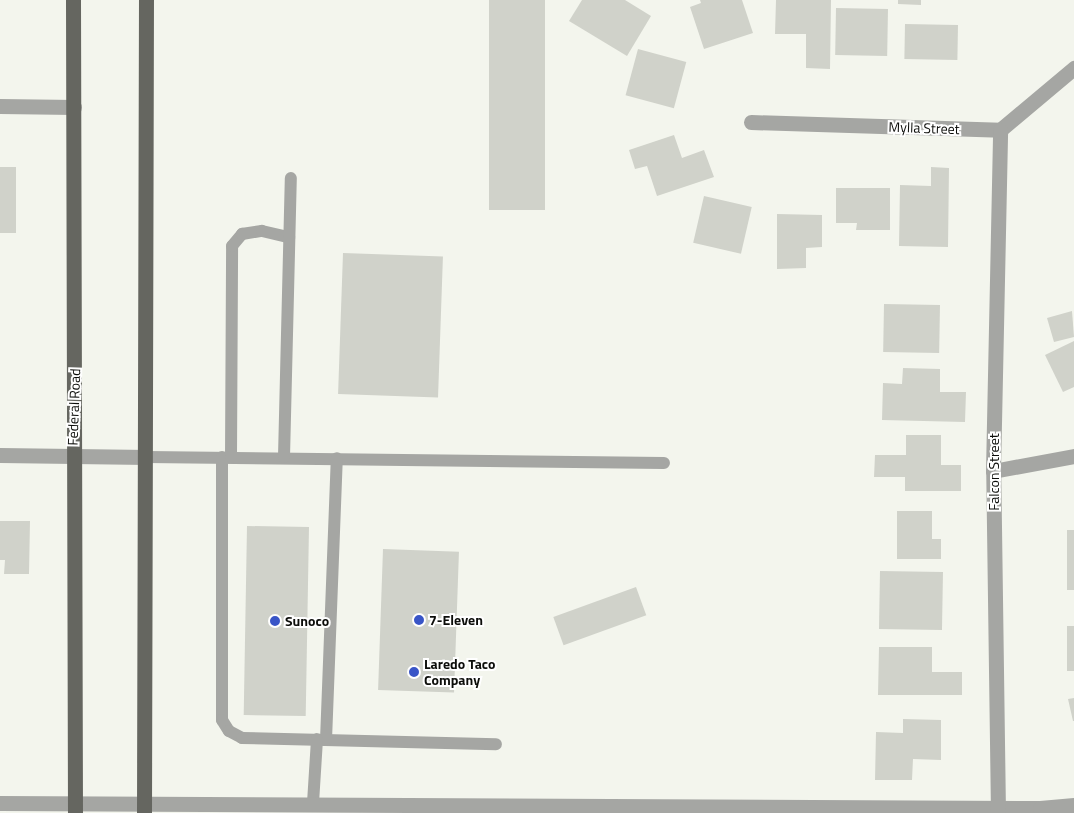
<!DOCTYPE html>
<style>
body{margin:0}
#map{position:relative;width:1074px;height:813px;overflow:hidden;background:#f3f5ed;font-family:"Titillium Web",sans-serif}
div>[style]{position:absolute}
.building>*{inset:0;background:#d0d2ca;transform-origin:0 0}
.service>*{height:12px;margin:-6px;padding:0 6px;transform-origin:6px;border-radius:6px;background:#a5a6a3}
.minor>*{height:15px;margin:-7.5px;padding:0 7.5px;transform-origin:7.5px;border-radius:7.5px;background:#a5a6a3}
.primary>*{height:15px;margin:-7.5px;padding:0 7.5px;transform-origin:7.5px;border-radius:7.5px;background:#656660}
.dots>*{width:14px;height:14px;translate:-50% -50%;box-sizing:border-box;border:2px solid #fff;border-radius:50%}
span{translate:-50% -50%;white-space:nowrap;text-align:center;line-height:1.15;-webkit-text-stroke:4px #fff;paint-order:stroke}
.street-label{font-size:14px;color:#0c0d0a}
.poi-label{font-size:14px;color:#0c0d0a;font-weight:700}
.left{translate:0 -50%;text-align:left}
</style>
<div id="map">
<div class="building">
<i style="left:489px;top:0;width:56px;height:210px"></i>
<i style="clip-path:polygon(582px 0,625px 0,651px 16px,627px 56px,569px 21px)"></i>
<i style="clip-path:polygon(700px 0,742px 0,753px 33px,704px 49px,690px 7px,701px 3px)"></i>
<i style="clip-path:polygon(776px 0,831px 0,830px 69px,806px 68px,806px 34px,775px 34px)"></i>
<i style="clip-path:polygon(898px 0,921px 0,921px 5px,898px 4px)"></i>
<i style="left:836px;top:8px;width:52px;height:47px;rotate:1deg"></i>
<i style="left:905px;top:24px;width:53px;height:35px;rotate:1deg"></i>
<i style="left:638px;top:49px;width:50px;height:48px;rotate:15deg"></i>
<i style="clip-path:polygon(674px 135px,682px 158px,704px 150px,714px 177px,657px 196px,647px 166px,635px 169px,629px 150px)"></i>
<i style="left:0;top:167px;width:16px;height:66px"></i>
<i style="clip-path:polygon(931px 167px,949px 168px,948px 247px,899px 246px,900px 185px,931px 186px)"></i>
<i style="clip-path:polygon(836px 188px,890px 188px,890px 230px,856px 230px,857px 223px,836px 223px)"></i>
<i style="left:704px;top:196px;width:49px;height:48px;rotate:13deg"></i>
<i style="clip-path:polygon(777px 214px,822px 215px,822px 247px,806px 248px,806px 268px,777px 269px)"></i>
<i style="left:343px;top:253px;width:100px;height:141px;rotate:2deg"></i>
<i style="left:884px;top:304px;width:56px;height:48px;rotate:1deg"></i>
<i style="clip-path:polygon(1072px 311px,1074px 337px,1054px 342px,1047px 318px)"></i>
<i style="clip-path:polygon(1074px 341px,1074px 387px,1063px 392px,1045px 355px)"></i>
<i style="clip-path:polygon(903px 368px,940px 369px,940px 392px,966px 392px,965px 422px,882px 420px,883px 383px,902px 384px)"></i>
<i style="clip-path:polygon(906px 435px,941px 435px,941px 465px,961px 465px,961px 491px,905px 491px,905px 477px,874px 477px,875px 455px,906px 455px)"></i>
<i style="clip-path:polygon(897px 511px,932px 511px,932px 539px,941px 539px,941px 559px,897px 559px)"></i>
<i style="clip-path:polygon(0 521px,30px 521px,29px 574px,4px 574px,5px 560px,0 560px)"></i>
<i style="left:247px;top:526px;width:62px;height:189px;rotate:1deg"></i>
<i style="left:1067px;top:530px;width:7px;height:60px"></i>
<i style="left:383px;top:549px;width:76px;height:141px;rotate:2deg"></i>
<i style="left:880px;top:571px;width:63px;height:58px;rotate:1deg"></i>
<i style="left:636px;top:587px;width:30px;height:88px;rotate:70deg"></i>
<i style="left:1067px;top:626px;width:7px;height:45px"></i>
<i style="clip-path:polygon(879px 647px,932px 647px,932px 672px,962px 672px,962px 695px,878px 695px)"></i>
<i style="clip-path:polygon(1074px 698px,1074px 721px,1073px 721px,1068px 699px)"></i>
<i style="clip-path:polygon(903px 719px,941px 720px,941px 760px,913px 759px,912px 780px,875px 780px,876px 732px,903px 733px)"></i>
</div>
<div class="service">
<i style="left:147px;top:457px;width:517px;rotate:0.66deg"></i>
<i style="left:222px;top:457px;width:263px;rotate:90deg"></i>
<i style="left:222px;top:720px;width:13px;rotate:58deg"></i>
<i style="left:229px;top:731px;width:15px;rotate:28deg"></i>
<i style="left:242px;top:738px;width:254px;rotate:1.4deg"></i>
<i style="left:231px;top:457px;width:211px;rotate:-89.7deg"></i>
<i style="left:232px;top:246px;width:16px;rotate:-50deg"></i>
<i style="left:242px;top:234px;width:20px;rotate:-9deg"></i>
<i style="left:262px;top:231px;width:28px;rotate:13deg"></i>
<i style="left:284px;top:457px;width:279px;rotate:-88.6deg"></i>
<i style="left:326px;top:740px;width:282px;rotate:-87.8deg"></i>
<i style="left:313px;top:803px;width:64px;rotate:-86.4deg"></i>
</div>
<div class="minor">
<i style="left:0;top:106px;width:74px;rotate:0.8deg"></i>
<i style="left:751px;top:122px;width:249px;rotate:1.8deg"></i>
<i style="left:1000px;top:130px;width:97px;rotate:-40deg"></i>
<i style="left:0;top:455px;width:147px;rotate:0.8deg"></i>
<i style="left:993px;top:471px;width:82px;rotate:-10.5deg"></i>
<i style="left:0;top:803px;width:1040px;rotate:0.28deg"></i>
<i style="left:1040px;top:808px;width:34px;rotate:-5deg"></i>
<i style="left:998px;top:813px;width:342px;rotate:-90.8deg"></i>
<i style="left:993px;top:471px;width:341px;rotate:-88.8deg"></i>
</div>
<div class="primary">
<i style="left:73px;top:0;width:813px;rotate:89.86deg"></i>
<i style="left:144px;top:813px;width:813px;rotate:-89.86deg"></i>
</div>
<div class="dots">
<i style="left:419px;top:620px;background:#3955c7"></i>
<i style="left:275px;top:621px;background:#3955c7"></i>
<i style="left:414px;top:672px;background:#3955c7"></i>
</div>
<div class="street-label">
<span style="left:924px;top:128px;rotate:2deg">Mylla Street</span>
<span style="left:74px;top:407px;rotate:-88deg">Federal Road</span>
<span style="left:994px;top:472px;rotate:-90deg">Falcon Street</span>
</div>
<div class="poi-label">
<span class="left" style="left:429px;top:620px">7-Eleven</span>
<span class="left" style="left:285px;top:621px">Sunoco</span>
<span class="left" style="left:424px;top:672px">Laredo Taco<br>Company</span>
</div>
</div>
